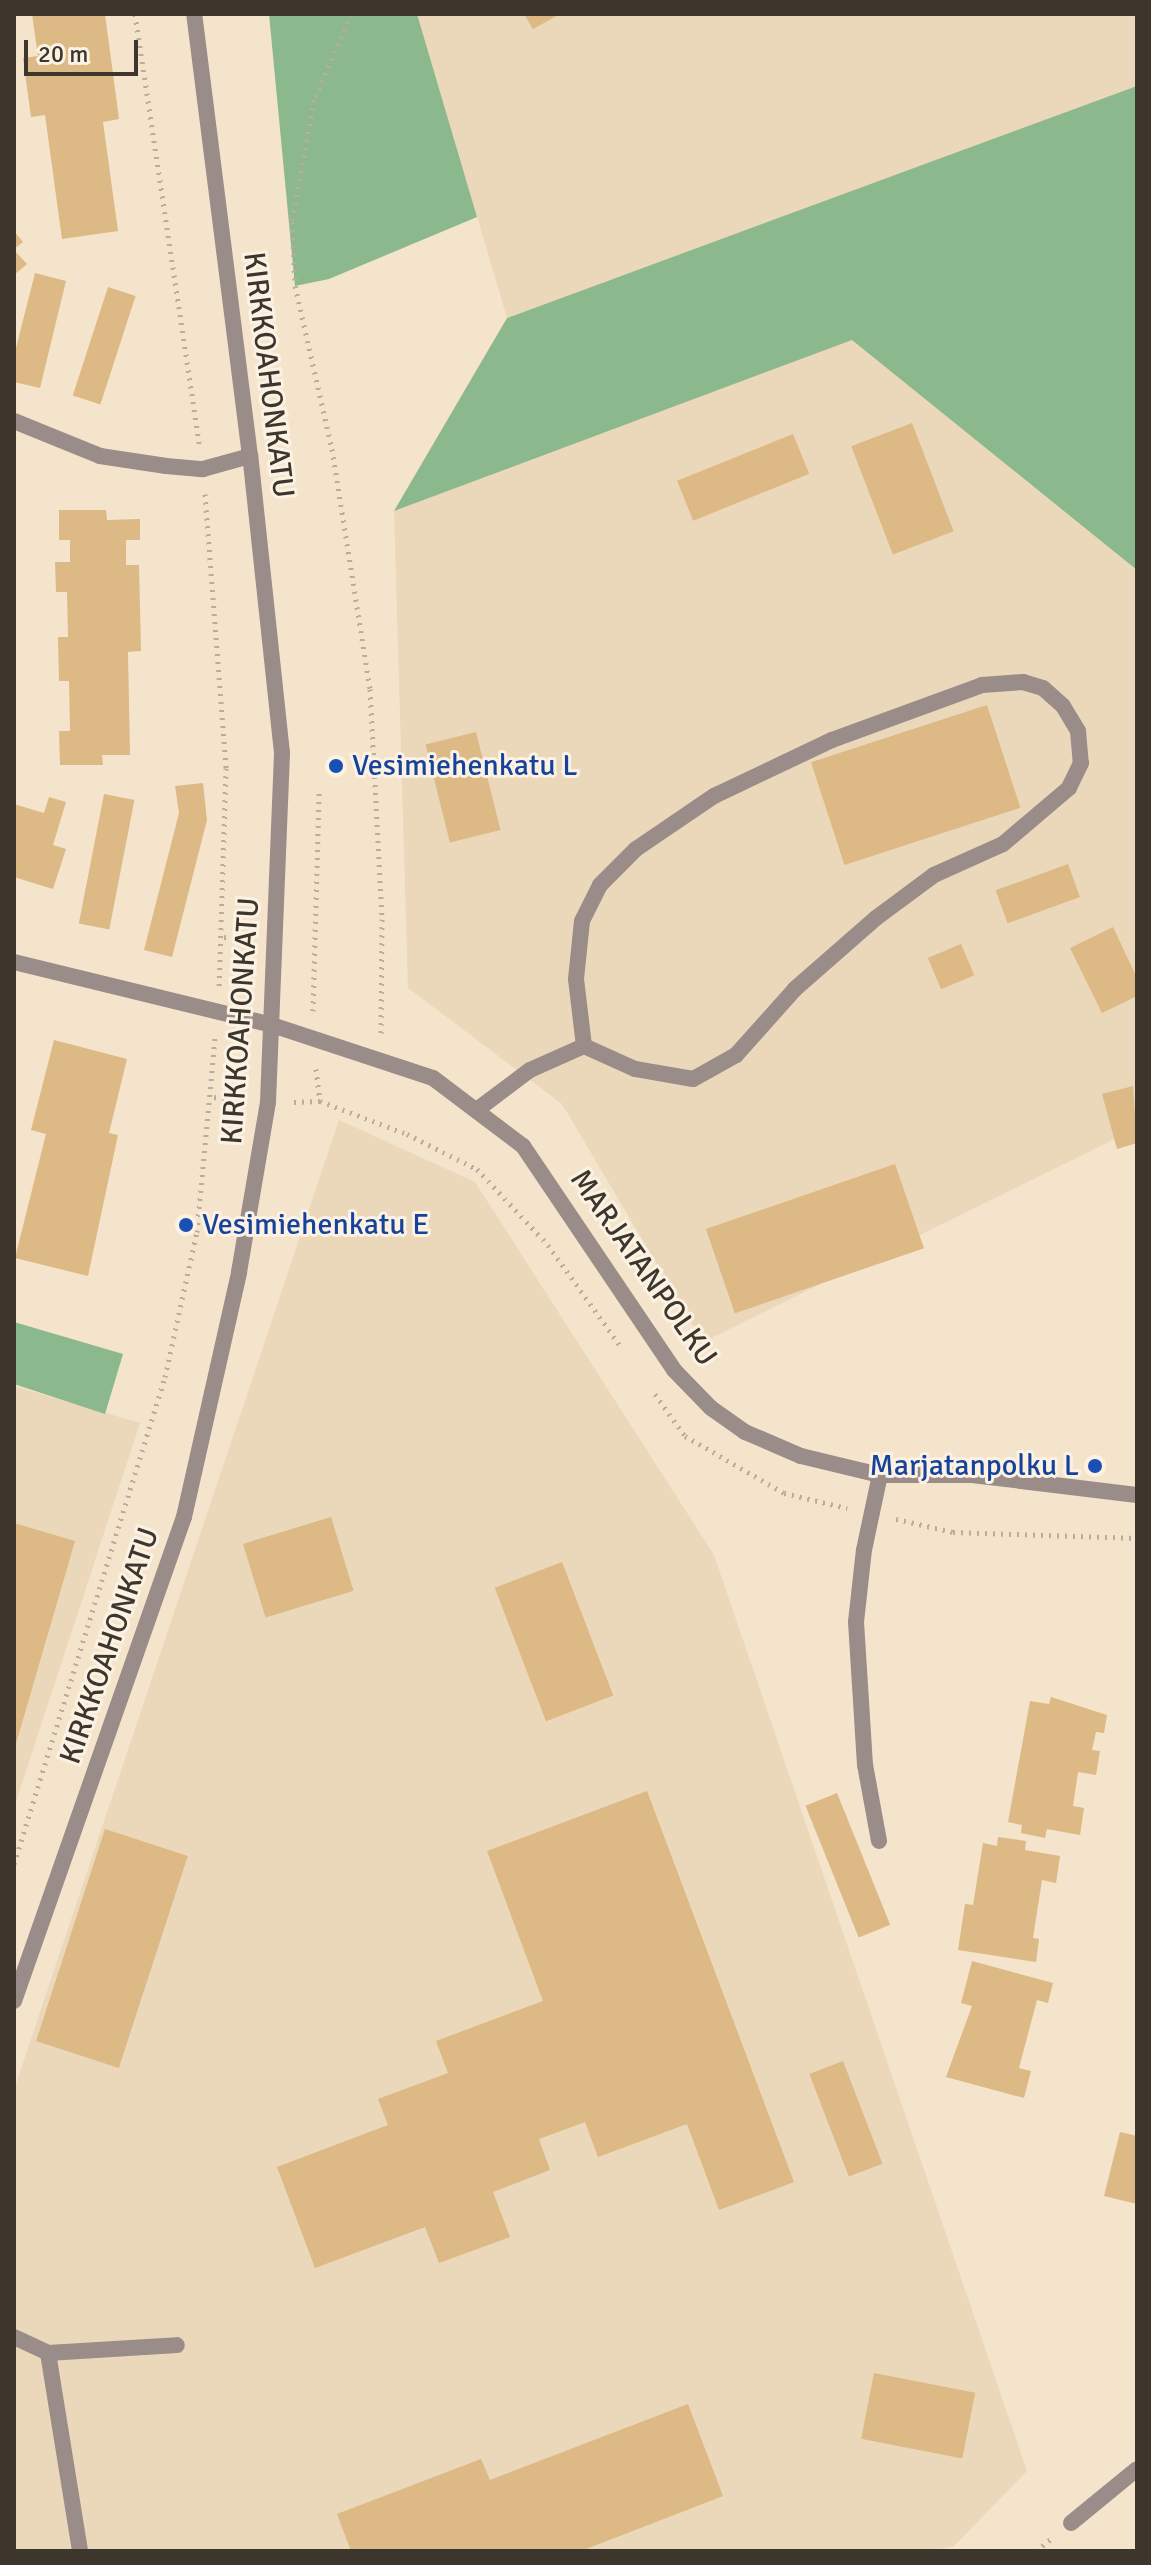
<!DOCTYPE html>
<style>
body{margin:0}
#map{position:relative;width:1151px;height:2565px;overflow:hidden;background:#f5e4cc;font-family:Signika,sans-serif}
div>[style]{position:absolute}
.built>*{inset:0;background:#ebd7b9}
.forest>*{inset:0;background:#8bb88c}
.building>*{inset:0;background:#dcb985;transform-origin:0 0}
.path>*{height:5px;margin-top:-2.5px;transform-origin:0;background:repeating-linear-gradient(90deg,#bbad9a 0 2px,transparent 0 8px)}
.service>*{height:16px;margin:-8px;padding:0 8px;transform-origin:8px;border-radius:8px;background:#998c89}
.minor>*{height:16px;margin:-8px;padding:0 8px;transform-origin:8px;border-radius:8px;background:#998c89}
.tertiary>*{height:16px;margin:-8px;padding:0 8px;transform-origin:8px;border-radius:8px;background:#998c89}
.dots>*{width:22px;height:22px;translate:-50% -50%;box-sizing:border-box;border:4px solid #fcf2e4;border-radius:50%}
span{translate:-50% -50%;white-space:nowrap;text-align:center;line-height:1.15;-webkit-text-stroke:6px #fcf2e4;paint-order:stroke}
.street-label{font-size:30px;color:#3c362c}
.transit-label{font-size:30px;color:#164399}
.left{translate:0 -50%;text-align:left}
.right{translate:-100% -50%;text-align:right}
.frame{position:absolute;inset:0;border:16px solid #3c362c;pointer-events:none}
.scale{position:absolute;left:24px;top:40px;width:114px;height:36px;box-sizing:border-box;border:4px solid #3c362c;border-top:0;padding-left:10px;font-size:24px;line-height:28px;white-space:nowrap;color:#3c362c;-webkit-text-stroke:6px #fcf2e4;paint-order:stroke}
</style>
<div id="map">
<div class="built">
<i style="clip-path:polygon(417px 14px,1137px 14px,1137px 103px,869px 185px,507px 318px)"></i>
<i style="clip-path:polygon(852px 339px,1137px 570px,1137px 1128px,703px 1342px,562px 1104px,408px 988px,394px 511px)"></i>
<i style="clip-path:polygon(339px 1120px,475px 1182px,714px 1555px,1027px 2471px,954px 2546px,930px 2551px,14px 2551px,14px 2090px)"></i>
<i style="clip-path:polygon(14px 1386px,140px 1423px,14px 1808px)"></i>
</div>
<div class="forest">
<i style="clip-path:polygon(269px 14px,417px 14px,477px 217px,329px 279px,295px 286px)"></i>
<i style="clip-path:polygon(1137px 86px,1137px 570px,852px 340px,394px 511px,507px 318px)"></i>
<i style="clip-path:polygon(14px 1322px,123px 1354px,105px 1414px,14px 1384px)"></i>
</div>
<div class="building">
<i style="clip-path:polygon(32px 14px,105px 14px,119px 119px,103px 122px,118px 231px,62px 239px,45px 115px,31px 117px,23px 58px,38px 56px)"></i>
<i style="clip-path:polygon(524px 14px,560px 14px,533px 29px)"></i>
<i style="clip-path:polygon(14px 231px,23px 242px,14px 249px)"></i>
<i style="clip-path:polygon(14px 250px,27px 264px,14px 275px)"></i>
<i style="clip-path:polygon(35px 273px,66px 281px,40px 388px,14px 382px,14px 356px)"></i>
<i style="left:108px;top:287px;width:29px;height:114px;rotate:18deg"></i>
<i style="left:912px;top:423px;width:116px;height:65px;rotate:69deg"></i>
<i style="left:793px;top:434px;width:43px;height:125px;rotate:68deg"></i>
<i style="clip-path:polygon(59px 510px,106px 510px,107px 520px,140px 519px,140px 540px,126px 540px,126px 565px,139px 565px,141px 651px,128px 652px,130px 755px,102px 755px,103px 765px,60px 765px,59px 731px,70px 731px,69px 681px,59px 681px,58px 637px,68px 637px,67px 592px,56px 592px,55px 562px,70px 562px,70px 540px,59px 540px)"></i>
<i style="left:987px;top:705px;width:108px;height:185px;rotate:72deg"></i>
<i style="left:476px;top:732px;width:101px;height:52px;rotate:76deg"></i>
<i style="clip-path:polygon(203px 783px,207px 820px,172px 957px,144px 950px,179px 813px,175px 786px)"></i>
<i style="left:104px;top:794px;width:31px;height:132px;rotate:11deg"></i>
<i style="clip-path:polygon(49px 797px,66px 802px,53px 845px,66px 849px,53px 889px,14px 877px,14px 804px,44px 813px)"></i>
<i style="left:1068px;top:864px;width:35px;height:77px;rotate:70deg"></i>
<i style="clip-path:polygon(1113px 927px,1137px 978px,1137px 996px,1102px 1013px,1070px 948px)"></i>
<i style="left:961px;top:944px;width:34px;height:36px;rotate:67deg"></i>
<i style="clip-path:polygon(54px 1040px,127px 1059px,109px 1133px,118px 1135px,88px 1276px,15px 1258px,46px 1134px,31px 1130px)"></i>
<i style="clip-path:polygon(1133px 1086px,1137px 1143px,1117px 1149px,1102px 1094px)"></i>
<i style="left:895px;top:1164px;width:89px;height:200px;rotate:71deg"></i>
<i style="left:331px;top:1517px;width:77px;height:92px;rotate:73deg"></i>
<i style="clip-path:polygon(14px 1523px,75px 1541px,15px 1747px,14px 1747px)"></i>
<i style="left:562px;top:1562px;width:143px;height:72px;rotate:69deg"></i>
<i style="clip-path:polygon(1051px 1697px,1107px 1715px,1104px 1733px,1096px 1732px,1092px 1750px,1100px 1751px,1096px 1775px,1078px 1772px,1073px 1806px,1084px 1808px,1080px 1835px,1047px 1829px,1045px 1838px,1021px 1833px,1022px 1825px,1008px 1822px,1030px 1701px,1049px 1704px)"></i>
<i style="clip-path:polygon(647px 1791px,794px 2182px,719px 2210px,687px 2124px,598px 2157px,585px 2122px,539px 2139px,550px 2170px,493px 2192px,510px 2237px,439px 2263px,425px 2227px,315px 2268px,277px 2167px,388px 2125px,378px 2099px,448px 2073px,436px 2041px,543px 2001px,487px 1851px)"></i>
<i style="left:837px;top:1793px;width:142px;height:34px;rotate:68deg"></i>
<i style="left:105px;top:1829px;width:87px;height:223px;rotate:18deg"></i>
<i style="clip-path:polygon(998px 1837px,1026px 1841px,1025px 1850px,1060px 1856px,1056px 1883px,1042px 1880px,1033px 1938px,1039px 1939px,1036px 1962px,958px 1950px,965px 1904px,973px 1905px,983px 1843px,997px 1846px)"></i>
<i style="clip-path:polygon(972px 1961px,1053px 1983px,1048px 2003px,1037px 2000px,1019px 2068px,1031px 2071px,1024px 2098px,946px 2077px,972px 2006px,961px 2003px)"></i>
<i style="left:843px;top:2061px;width:110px;height:36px;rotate:69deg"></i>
<i style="clip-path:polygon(1120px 2132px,1137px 2136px,1137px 2204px,1104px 2196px)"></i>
<i style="left:874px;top:2373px;width:103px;height:67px;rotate:11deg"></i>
<i style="clip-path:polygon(688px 2404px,723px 2496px,581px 2551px,351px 2551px,337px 2514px,481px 2459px,490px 2480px)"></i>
</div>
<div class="path">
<i style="left:135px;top:14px;width:435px;rotate:81.5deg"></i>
<i style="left:351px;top:14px;width:94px;rotate:113.3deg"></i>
<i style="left:314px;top:100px;width:124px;rotate:100.2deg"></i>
<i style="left:292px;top:222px;width:64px;rotate:87.3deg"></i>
<i style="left:295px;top:286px;width:167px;rotate:77.2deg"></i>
<i style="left:332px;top:449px;width:243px;rotate:81deg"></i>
<i style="left:370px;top:689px;width:230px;rotate:87deg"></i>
<i style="left:382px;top:919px;width:116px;rotate:90.5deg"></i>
<i style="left:205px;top:494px;width:275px;rotate:85.6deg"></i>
<i style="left:226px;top:768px;width:219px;rotate:91.8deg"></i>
<i style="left:224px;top:937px;width:23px;rotate:5deg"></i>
<i style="left:313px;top:1011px;width:221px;rotate:-88.4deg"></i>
<i style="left:316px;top:1069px;width:32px;rotate:83deg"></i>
<i style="left:320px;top:1101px;width:93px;rotate:20.8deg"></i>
<i style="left:407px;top:1134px;width:78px;rotate:26.6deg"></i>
<i style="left:477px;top:1169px;width:104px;rotate:46.9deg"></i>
<i style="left:548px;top:1245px;width:125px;rotate:54.4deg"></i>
<i style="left:214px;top:1097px;width:26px;rotate:7deg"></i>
<i style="left:294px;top:1102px;width:26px;rotate:-2deg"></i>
<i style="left:655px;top:1394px;width:52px;rotate:54.5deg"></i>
<i style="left:685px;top:1436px;width:114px;rotate:29.9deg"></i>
<i style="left:784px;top:1493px;width:65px;rotate:13.4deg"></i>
<i style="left:896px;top:1519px;width:58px;rotate:12.8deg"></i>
<i style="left:953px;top:1532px;width:184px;rotate:1.9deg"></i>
<i style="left:14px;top:1864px;width:510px;rotate:-72.77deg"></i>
<i style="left:165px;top:1377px;width:148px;rotate:-77.6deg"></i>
<i style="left:197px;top:1232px;width:196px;rotate:-84.7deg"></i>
<i style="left:1036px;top:2551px;width:19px;rotate:-39deg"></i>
</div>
<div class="service">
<i style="left:478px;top:1109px;width:65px;rotate:-36.9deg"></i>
<i style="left:530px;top:1070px;width:59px;rotate:-24deg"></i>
<i style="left:584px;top:1046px;width:67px;rotate:-96.8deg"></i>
<i style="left:576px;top:979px;width:58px;rotate:-84.1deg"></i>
<i style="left:582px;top:921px;width:40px;rotate:-63.4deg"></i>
<i style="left:600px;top:885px;width:51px;rotate:-45deg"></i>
<i style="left:636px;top:849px;width:94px;rotate:-34.2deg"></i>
<i style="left:714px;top:796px;width:131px;rotate:-25.4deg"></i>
<i style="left:832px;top:740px;width:160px;rotate:-20.1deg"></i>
<i style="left:982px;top:685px;width:41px;rotate:-4.2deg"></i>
<i style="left:1023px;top:682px;width:21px;rotate:17deg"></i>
<i style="left:1043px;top:688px;width:27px;rotate:42deg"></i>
<i style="left:1063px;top:706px;width:29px;rotate:59deg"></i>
<i style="left:1078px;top:731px;width:32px;rotate:85deg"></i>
<i style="left:1081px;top:763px;width:28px;rotate:116deg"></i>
<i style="left:1069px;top:788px;width:87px;rotate:139.7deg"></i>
<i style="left:1003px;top:844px;width:76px;rotate:155.8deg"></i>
<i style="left:934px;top:875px;width:72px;rotate:143.4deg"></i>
<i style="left:876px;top:918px;width:108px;rotate:138.8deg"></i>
<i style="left:795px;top:989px;width:89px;rotate:131.8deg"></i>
<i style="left:736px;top:1055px;width:49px;rotate:150.8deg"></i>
<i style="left:693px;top:1079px;width:59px;rotate:-170.2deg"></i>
<i style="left:635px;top:1069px;width:56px;rotate:-155.7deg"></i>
<i style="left:879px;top:1841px;width:77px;rotate:-100.4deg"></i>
<i style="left:865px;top:1765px;width:143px;rotate:-93.6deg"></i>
<i style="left:856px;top:1622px;width:72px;rotate:-83.7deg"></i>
<i style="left:864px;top:1550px;width:77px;rotate:-78deg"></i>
<i style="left:48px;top:2353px;width:201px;rotate:80.8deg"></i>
</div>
<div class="minor">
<i style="left:14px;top:421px;width:93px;rotate:22.1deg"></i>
<i style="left:100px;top:456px;width:67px;rotate:8.6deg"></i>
<i style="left:166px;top:466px;width:37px;rotate:5deg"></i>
<i style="left:203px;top:469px;width:49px;rotate:-15.5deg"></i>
<i style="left:14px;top:962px;width:266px;rotate:13.7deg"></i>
<i style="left:272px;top:1025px;width:169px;rotate:18.2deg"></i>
<i style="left:433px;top:1078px;width:113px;rotate:37.1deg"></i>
<i style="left:523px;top:1146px;width:270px;rotate:56deg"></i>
<i style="left:674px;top:1370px;width:53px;rotate:45.8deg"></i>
<i style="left:711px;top:1408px;width:42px;rotate:35.2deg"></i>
<i style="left:745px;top:1432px;width:61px;rotate:23.2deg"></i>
<i style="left:801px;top:1456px;width:81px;rotate:13.5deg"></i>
<i style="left:880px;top:1475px;width:92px"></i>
<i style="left:972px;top:1475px;width:166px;rotate:6.9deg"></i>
<i style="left:14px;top:2337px;width:38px;rotate:25deg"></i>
<i style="left:48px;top:2353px;width:129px;rotate:-3.5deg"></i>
<i style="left:1071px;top:2523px;width:85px;rotate:-39.3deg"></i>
</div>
<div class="tertiary">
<i style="left:14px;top:2001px;width:513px;rotate:-70.65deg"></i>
<i style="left:184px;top:1517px;width:251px;rotate:-77.3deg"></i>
<i style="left:239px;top:1272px;width:172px;rotate:-80.3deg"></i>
<i style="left:268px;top:1102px;width:349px;rotate:-87.7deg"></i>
<i style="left:282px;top:753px;width:299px;rotate:-96.1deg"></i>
<i style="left:250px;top:456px;width:446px;rotate:-97.2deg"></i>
</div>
<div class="dots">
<i style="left:336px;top:766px;background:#1a4fb4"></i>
<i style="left:186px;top:1225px;background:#1a4fb4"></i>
<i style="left:1095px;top:1466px;background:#1a4fb4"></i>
</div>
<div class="street-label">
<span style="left:268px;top:375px;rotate:83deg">KIRKKOAHONKATU</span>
<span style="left:241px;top:1021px;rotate:-86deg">KIRKKOAHONKATU</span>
<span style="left:643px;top:1268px;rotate:55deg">MARJATANPOLKU</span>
<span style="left:110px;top:1646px;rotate:-71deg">KIRKKOAHONKATU</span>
</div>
<div class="transit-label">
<span class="left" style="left:352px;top:766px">Vesimiehenkatu L</span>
<span class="left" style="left:202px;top:1225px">Vesimiehenkatu E</span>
<span class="right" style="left:1079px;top:1466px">Marjatanpolku L</span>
</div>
<div class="frame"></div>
<div class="scale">20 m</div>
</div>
